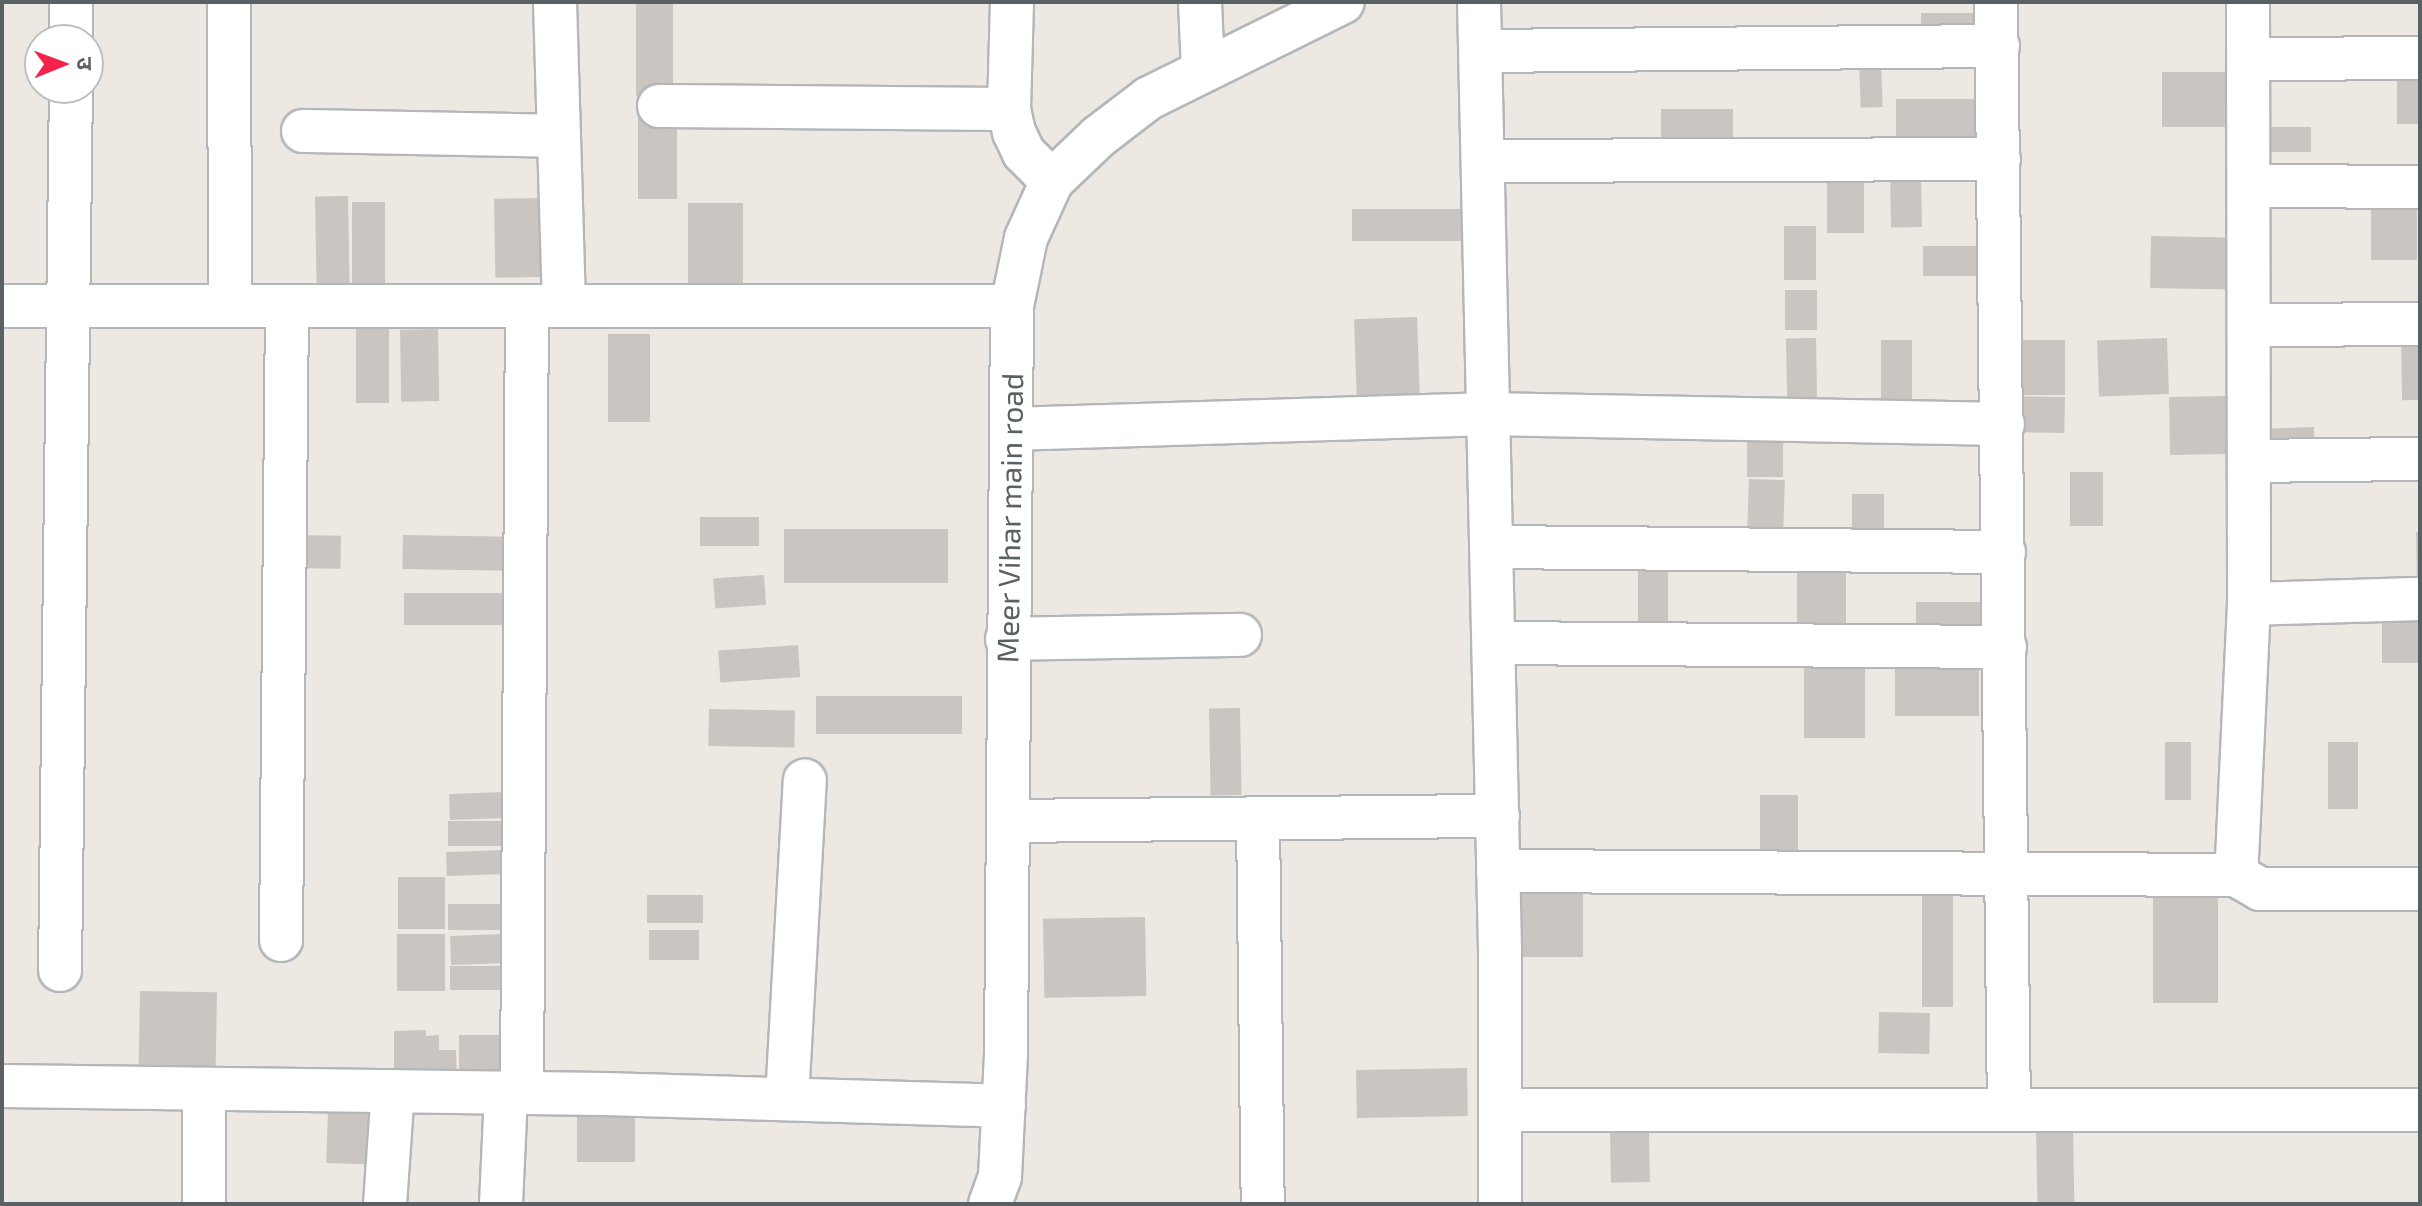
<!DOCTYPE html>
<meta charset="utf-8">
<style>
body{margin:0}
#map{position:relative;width:2422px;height:1206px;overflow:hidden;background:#eee8e2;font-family:"Exo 2","Noto Sans Devanagari",sans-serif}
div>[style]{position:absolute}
.building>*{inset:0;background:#cbc5c1;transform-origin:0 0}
.roads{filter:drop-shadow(2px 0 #b3b7ba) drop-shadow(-2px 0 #b3b7ba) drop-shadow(0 2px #b3b7ba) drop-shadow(0 -2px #b3b7ba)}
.street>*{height:42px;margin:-21px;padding:0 21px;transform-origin:21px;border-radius:21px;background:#fff}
span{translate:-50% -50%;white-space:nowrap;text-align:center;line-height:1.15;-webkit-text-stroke:8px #fff;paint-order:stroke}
.street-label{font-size:30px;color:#5a6164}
.frame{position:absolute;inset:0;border:4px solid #5a6164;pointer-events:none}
.north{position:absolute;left:24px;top:24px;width:80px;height:80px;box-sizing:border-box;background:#fff;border:2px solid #bdc0c1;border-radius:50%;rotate:89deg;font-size:22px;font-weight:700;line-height:32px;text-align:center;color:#5a6164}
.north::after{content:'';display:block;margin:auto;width:28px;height:36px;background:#f3234e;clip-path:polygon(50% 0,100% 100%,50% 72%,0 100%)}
</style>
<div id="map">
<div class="building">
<i style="left:636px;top:3px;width:37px;height:93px"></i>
<i style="left:1974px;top:13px;width:23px;height:53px;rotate:90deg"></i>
<i style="left:1881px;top:60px;width:47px;height:22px;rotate:88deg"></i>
<i style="left:2420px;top:66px;width:58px;height:23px;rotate:90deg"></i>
<i style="left:2162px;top:72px;width:68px;height:55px"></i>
<i style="left:1982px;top:99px;width:51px;height:86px;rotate:90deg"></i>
<i style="left:1661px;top:109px;width:72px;height:41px"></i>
<i style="left:638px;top:116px;width:39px;height:83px"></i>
<i style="left:2250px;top:127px;width:61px;height:25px"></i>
<i style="left:1827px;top:169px;width:37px;height:64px"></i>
<i style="left:1921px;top:170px;width:57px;height:31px;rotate:89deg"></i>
<i style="left:348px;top:196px;width:97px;height:33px;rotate:89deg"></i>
<i style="left:541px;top:198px;width:79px;height:47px;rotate:89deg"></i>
<i style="left:2371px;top:201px;width:46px;height:59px"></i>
<i style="left:352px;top:202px;width:33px;height:89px"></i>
<i style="left:688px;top:203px;width:55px;height:94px"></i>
<i style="left:1471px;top:209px;width:32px;height:119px;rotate:90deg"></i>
<i style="left:1784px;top:226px;width:32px;height:54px"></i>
<i style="left:2151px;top:236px;width:80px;height:52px;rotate:1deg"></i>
<i style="left:1979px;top:246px;width:30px;height:56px;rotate:90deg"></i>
<i style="left:1817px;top:290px;width:40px;height:32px;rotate:90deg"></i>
<i style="left:1417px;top:317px;width:85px;height:63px;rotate:88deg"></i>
<i style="left:356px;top:327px;width:33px;height:76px"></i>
<i style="left:438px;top:329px;width:72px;height:38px;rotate:89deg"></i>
<i style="left:608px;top:334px;width:42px;height:88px"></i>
<i style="left:1816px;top:338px;width:62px;height:30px;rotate:89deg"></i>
<i style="left:2167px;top:338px;width:56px;height:70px;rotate:88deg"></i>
<i style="left:2419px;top:338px;width:62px;height:18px;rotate:89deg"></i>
<i style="left:1881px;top:340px;width:31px;height:61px"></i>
<i style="left:2003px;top:340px;width:62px;height:55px"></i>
<i style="left:2004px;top:396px;width:61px;height:36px;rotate:1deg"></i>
<i style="left:2226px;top:396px;width:58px;height:57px;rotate:89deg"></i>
<i style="left:2314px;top:427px;width:29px;height:57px;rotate:88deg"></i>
<i style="left:1747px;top:436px;width:36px;height:41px"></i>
<i style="left:2070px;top:472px;width:33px;height:54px"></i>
<i style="left:1749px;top:479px;width:36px;height:68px;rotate:2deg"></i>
<i style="left:1852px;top:494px;width:32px;height:50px"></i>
<i style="left:700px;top:517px;width:59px;height:29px"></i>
<i style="left:948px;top:529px;width:54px;height:164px;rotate:90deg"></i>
<i style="clip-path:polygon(2416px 532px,2420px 532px,2420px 589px,2417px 589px)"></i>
<i style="left:291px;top:535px;width:50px;height:33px;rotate:1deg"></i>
<i style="left:403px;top:535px;width:108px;height:34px;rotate:1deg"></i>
<i style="left:1846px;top:562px;width:73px;height:49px;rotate:90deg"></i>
<i style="left:1638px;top:563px;width:30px;height:75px"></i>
<i style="left:764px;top:575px;width:30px;height:51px;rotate:86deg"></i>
<i style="left:511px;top:593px;width:32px;height:107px;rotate:90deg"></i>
<i style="left:1916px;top:602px;width:64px;height:38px"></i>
<i style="left:2418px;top:607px;width:56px;height:36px;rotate:90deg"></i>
<i style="left:798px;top:645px;width:32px;height:80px;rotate:86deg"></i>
<i style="left:1979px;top:654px;width:62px;height:84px;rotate:90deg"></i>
<i style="left:1804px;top:657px;width:61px;height:81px"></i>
<i style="left:962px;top:696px;width:38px;height:146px;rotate:90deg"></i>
<i style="left:1240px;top:708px;width:87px;height:31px;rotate:89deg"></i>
<i style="left:709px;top:709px;width:86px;height:37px;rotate:1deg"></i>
<i style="left:2165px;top:742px;width:26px;height:58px"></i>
<i style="left:2328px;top:742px;width:30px;height:67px"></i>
<i style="left:505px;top:792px;width:26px;height:56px;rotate:88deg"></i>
<i style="left:1760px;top:795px;width:38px;height:71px"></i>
<i style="left:504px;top:821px;width:25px;height:56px;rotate:90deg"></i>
<i style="left:506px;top:850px;width:24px;height:60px;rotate:88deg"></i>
<i style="left:398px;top:877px;width:47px;height:52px"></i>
<i style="left:2153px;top:887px;width:65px;height:116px"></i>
<i style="left:1507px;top:891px;width:76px;height:66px"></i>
<i style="left:703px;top:895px;width:28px;height:56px;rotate:90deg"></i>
<i style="left:1922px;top:896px;width:31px;height:111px"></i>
<i style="left:448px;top:904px;width:55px;height:26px"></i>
<i style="left:1145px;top:917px;width:79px;height:102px;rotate:89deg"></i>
<i style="left:649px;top:930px;width:50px;height:30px"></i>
<i style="left:397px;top:934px;width:48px;height:57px"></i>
<i style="left:505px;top:934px;width:29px;height:55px;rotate:88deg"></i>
<i style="left:450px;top:966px;width:56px;height:24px"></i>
<i style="left:140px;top:991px;width:77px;height:83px;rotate:1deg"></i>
<i style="left:1879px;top:1012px;width:51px;height:41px;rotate:1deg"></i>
<i style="clip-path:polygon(426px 1030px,426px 1036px,439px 1035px,439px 1050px,456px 1050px,457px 1079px,394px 1080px,394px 1031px)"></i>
<i style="left:459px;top:1035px;width:43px;height:47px"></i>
<i style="left:1467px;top:1068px;width:48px;height:111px;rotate:89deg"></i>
<i style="left:328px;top:1112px;width:53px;height:51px;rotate:2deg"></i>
<i style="left:577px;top:1117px;width:58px;height:45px"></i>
<i style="left:2073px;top:1126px;width:78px;height:37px;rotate:89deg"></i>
<i style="left:1649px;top:1130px;width:52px;height:39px;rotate:89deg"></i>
</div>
<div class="roads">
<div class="street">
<i style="left:229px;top:2px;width:304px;rotate:89.8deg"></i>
<i style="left:555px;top:2px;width:304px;rotate:88.3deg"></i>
<i style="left:1012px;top:2px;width:107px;rotate:91.6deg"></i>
<i style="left:1009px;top:109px;width:24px;rotate:78deg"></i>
<i style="left:1014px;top:132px;width:23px;rotate:65deg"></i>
<i style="left:1024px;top:153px;width:40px;rotate:45deg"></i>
<i style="left:1200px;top:2px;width:69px;rotate:87.5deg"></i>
<i style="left:1479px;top:2px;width:948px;rotate:88.73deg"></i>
<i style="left:1500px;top:950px;width:254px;rotate:90deg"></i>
<i style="left:1996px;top:2px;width:1108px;rotate:89.33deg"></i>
<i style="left:2248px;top:2px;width:602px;rotate:89.9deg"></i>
<i style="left:2249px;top:604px;width:271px;rotate:92.7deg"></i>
<i style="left:2236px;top:875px;width:28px;rotate:30deg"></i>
<i style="left:2260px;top:889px;width:160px"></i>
<i style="left:71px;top:40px;width:38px;rotate:-90deg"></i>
<i style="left:1482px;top:51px;width:516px;rotate:-0.56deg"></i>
<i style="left:2249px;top:59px;width:171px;rotate:-0.3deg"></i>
<i style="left:659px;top:106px;width:350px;rotate:0.5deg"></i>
<i style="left:303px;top:131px;width:256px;rotate:1.1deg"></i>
<i style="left:1484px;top:161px;width:515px;rotate:-0.22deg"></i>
<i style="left:2250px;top:186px;width:170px;rotate:0.3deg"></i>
<i style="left:2px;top:306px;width:1010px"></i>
<i style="left:2249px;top:325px;width:171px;rotate:-0.3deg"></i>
<i style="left:1011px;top:429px;width:479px;rotate:-1.8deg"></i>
<i style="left:1490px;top:414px;width:513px;rotate:1.12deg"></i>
<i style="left:2249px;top:461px;width:171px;rotate:-0.7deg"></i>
<i style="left:1492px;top:547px;width:512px;rotate:0.56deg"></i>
<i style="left:2249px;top:604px;width:171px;rotate:-1.7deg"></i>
<i style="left:1007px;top:639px;width:233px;rotate:-1deg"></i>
<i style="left:1494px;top:643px;width:511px;rotate:0.45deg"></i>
<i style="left:1258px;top:818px;width:386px;rotate:89.3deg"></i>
<i style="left:1008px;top:821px;width:490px;rotate:-0.6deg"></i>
<i style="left:1498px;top:871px;width:738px;rotate:0.31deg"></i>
<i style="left:281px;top:940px;width:634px;rotate:-89.46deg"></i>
<i style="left:60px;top:970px;width:882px;rotate:-89.29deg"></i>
<i style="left:2px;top:1086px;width:603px;rotate:0.76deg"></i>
<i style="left:605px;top:1094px;width:399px;rotate:1.7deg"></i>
<i style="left:522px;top:1093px;width:787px;rotate:-89.64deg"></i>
<i style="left:787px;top:1099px;width:319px;rotate:-86.8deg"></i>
<i style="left:1500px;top:1110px;width:920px"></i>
<i style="left:204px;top:1204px;width:115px;rotate:-90deg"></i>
<i style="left:385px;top:1204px;width:113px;rotate:-86deg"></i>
<i style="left:501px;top:1204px;width:112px;rotate:-87.4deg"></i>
<i style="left:990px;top:1204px;width:29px;rotate:-70deg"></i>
<i style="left:1000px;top:1177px;width:123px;rotate:-87.2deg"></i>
<i style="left:1006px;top:1054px;width:748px;rotate:-89.54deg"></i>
<i style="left:1012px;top:306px;width:69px;rotate:-78.4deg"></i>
<i style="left:1026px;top:238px;width:63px;rotate:-65.5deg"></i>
<i style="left:1052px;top:181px;width:64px;rotate:-43.7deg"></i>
<i style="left:1098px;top:137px;width:64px;rotate:-37.4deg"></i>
<i style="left:1149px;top:98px;width:216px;rotate:-26.3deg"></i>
</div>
</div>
<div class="street-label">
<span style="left:1009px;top:518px;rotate:-89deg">Meer Vihar main road</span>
</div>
<div class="frame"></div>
<div class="north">उ</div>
</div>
